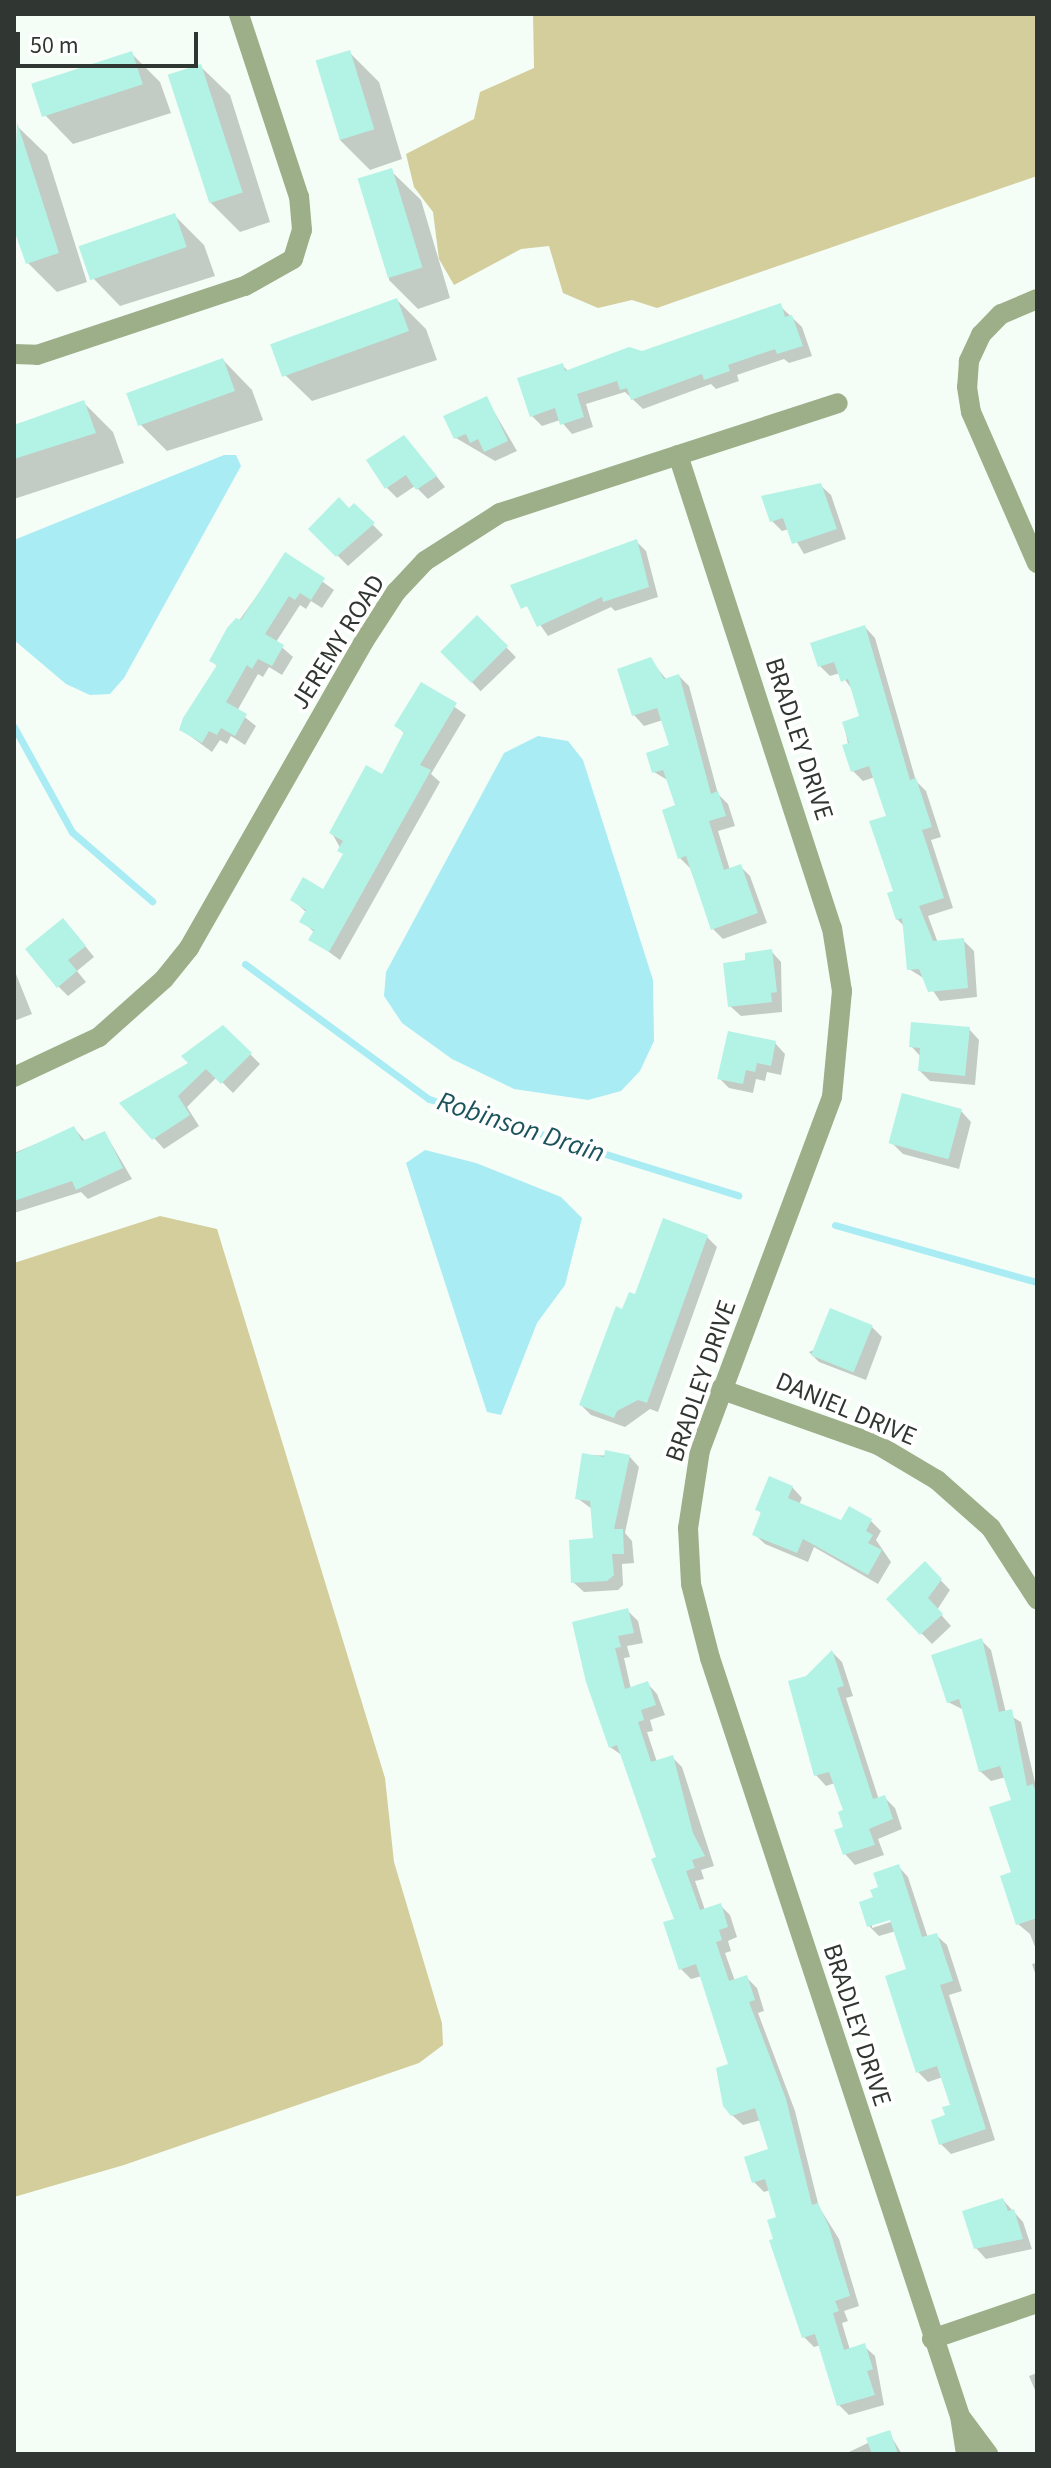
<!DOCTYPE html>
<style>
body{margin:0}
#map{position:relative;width:1051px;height:2468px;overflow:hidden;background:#f4fef7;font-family:"Source Sans 3",sans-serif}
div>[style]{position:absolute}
.forest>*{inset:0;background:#d3ce9c}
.water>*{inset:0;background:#aaecf4}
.shadow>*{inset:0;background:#0003;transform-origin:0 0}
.stream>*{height:7px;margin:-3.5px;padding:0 3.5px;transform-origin:3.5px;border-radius:3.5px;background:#aaecf4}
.building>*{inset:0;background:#b3f3e5;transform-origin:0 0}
.minor>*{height:20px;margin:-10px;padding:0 10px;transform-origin:10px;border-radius:10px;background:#9caf89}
span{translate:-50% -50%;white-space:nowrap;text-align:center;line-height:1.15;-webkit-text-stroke:8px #fff;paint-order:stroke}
.street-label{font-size:26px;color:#303631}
.water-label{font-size:28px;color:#1c545b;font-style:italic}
.frame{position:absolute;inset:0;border:16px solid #303631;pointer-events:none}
.scale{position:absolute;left:16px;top:32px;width:182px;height:36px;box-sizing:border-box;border:4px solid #303631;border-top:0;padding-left:10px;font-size:24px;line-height:28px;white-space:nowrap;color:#303631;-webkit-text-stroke:6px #fff;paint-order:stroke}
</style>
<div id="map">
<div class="forest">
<i style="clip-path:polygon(533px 14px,1037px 14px,1037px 176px,657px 308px,632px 300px,598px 308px,563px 293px,549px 246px,521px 249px,454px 285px,439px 259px,433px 212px,414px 187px,406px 154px,474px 119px,480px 92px,534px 68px)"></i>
<i style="clip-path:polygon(160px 1216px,217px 1229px,385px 1778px,394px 1862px,442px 2023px,443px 2045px,419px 2063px,124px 2165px,14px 2197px,14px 1263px)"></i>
</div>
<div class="water">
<i style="clip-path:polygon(224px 455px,236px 455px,241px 466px,124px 678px,110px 694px,90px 695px,66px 684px,14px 640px,14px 540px)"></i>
<i style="clip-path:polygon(538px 736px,568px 741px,583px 760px,653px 980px,654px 1041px,640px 1071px,621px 1091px,588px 1100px,514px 1089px,452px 1059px,402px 1023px,384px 996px,386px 972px,504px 753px)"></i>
<i style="clip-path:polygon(425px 1150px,476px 1163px,561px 1197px,582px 1218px,565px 1285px,537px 1323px,501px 1415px,487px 1412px,406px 1163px)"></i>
</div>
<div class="shadow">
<i style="clip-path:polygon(131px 53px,160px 82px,171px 113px,73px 144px,44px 114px)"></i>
<i style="clip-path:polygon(350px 53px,379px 82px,402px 159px,370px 170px,340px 140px)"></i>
<i style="clip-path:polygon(200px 66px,230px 95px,270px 222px,240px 232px,211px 203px)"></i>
<i style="clip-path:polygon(17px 126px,47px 155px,87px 282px,57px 292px,28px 263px,14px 221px)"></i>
<i style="clip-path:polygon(391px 171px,421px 200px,450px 298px,418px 309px,389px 280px)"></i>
<i style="clip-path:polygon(175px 216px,204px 245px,215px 276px,120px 306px,91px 276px)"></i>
<i style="clip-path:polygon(397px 300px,426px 329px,437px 360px,312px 401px,282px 372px)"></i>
<i style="clip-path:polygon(780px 306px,802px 327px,812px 356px,789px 363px,784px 359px,737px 375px,739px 381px,716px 389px,711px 384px,643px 409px,625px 392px,586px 404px,593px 427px,572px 434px,560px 420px,542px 426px,532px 416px,562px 365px,569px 372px,642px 354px)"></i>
<i style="clip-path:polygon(223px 360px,252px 390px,263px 420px,167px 451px,138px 422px)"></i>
<i style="clip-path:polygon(486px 398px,517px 451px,495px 461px,456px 438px)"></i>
<i style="clip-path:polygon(84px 403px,113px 432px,124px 463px,14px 499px,14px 425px)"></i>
<i style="clip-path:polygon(414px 448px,445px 487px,428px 499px,415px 486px,397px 498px,387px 488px)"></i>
<i style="clip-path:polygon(820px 485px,831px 495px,846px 539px,804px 554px,789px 529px,782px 531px,772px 521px)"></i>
<i style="clip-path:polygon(354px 506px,383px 535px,348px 566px,311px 529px)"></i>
<i style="clip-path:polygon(636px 541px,646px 551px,658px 597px,615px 611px,611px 607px,548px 636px,513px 586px)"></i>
<i style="clip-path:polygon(286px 555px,334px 590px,322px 608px,311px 601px,306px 609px,300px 605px,276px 642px,293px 657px,282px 675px,269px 667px,263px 677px,258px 674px,237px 711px,256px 726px,245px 745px,231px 736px,227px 744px,220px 740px,212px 752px,182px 730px,218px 667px,211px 660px)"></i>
<i style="left:477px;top:617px;width:56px;height:49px;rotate:46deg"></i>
<i style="clip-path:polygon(865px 627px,875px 638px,916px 781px,926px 791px,941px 837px,931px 840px,953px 908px,928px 916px,938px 943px,963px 940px,974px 951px,977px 997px,940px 1001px,925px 979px,909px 969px,904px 926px,897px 919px,888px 817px,875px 777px,863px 781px,853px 771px,844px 723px,862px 717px,854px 692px,840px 673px,830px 676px,820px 666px)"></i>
<i style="clip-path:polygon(650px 660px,667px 680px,679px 676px,689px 686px,718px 794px,728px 804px,735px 826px,718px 831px,730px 870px,740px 866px,750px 876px,767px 923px,723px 939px,713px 929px,690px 868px,680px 858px,678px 807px,669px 781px,654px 772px,672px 746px,663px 720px,644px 726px,634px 715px,619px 670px)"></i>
<i style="clip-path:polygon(422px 684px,466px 715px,431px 774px,440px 782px,340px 960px,311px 939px,315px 933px,302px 921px,307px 913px,293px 900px,324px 892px,344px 855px,332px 833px,383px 777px,405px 734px,397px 726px)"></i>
<i style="clip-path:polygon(73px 931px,94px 957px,77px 971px,86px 982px,68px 996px,58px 986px)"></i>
<i style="clip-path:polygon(771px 951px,781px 962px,782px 1012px,741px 1016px,730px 1006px,747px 962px)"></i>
<i style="clip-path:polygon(14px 969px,32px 1014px,14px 1021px)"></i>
<i style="clip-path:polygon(223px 1027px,260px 1064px,233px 1093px,217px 1077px,187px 1107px,199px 1126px,164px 1149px,122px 1103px,191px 1063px)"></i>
<i style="clip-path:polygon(969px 1029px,979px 1040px,975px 1085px,930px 1081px,920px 1071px,921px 1057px,911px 1046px)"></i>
<i style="clip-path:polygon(775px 1043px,785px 1054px,781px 1075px,767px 1072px,765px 1081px,756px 1079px,753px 1093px,729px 1088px,719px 1078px)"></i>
<i style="clip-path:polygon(961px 1111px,971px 1122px,959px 1169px,903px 1154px,892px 1143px)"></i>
<i style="clip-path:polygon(74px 1128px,86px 1142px,105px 1133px,132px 1179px,88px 1199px,81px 1192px,14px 1213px,14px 1153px)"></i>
<i style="clip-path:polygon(707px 1237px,717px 1247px,658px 1412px,650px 1409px,625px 1427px,591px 1415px,581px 1405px,623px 1311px)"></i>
<i style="clip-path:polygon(872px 1327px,882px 1337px,866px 1380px,819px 1362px,809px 1352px)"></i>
<i style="clip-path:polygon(584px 1455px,629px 1456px,639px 1467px,625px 1533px,632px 1541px,634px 1563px,622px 1564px,623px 1585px,618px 1590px,584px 1592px,573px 1582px,595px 1540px,592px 1509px,577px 1498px)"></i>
<i style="clip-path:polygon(792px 1487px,802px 1498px,799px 1505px,842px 1522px,871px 1521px,881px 1531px,876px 1540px,891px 1562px,878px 1584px,814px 1547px,808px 1562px,765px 1544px,754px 1534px,763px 1515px,757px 1509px)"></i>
<i style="clip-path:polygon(925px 1564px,950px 1590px,937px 1610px,951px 1626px,932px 1644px,888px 1599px)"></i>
<i style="clip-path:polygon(627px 1610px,638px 1621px,643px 1643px,627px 1646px,630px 1657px,624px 1658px,631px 1689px,647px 1683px,657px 1694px,665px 1715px,650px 1720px,653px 1731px,647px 1732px,657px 1762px,672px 1757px,682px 1767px,714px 1866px,701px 1870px,704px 1879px,695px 1881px,705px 1910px,720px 1905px,730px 1915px,737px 1937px,728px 1941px,731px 1951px,725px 1953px,735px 1981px,746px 1977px,757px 1988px,764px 2011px,758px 2013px,795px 2111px,819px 2207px,839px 2239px,859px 2306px,844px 2311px,848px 2321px,842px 2323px,850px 2350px,864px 2346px,875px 2356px,884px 2405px,849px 2415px,839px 2405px,821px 2345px,814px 2347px,804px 2337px,776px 2240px,779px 2218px,770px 2190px,764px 2192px,754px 2182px,770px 2151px,761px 2120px,743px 2125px,732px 2115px,730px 2065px,702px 1976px,691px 1979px,681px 1969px,677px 1920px,658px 1859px,623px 1756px,610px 1747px,574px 1624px)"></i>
<i style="clip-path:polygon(981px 1640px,991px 1650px,1006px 1713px,1021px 1722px,1037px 1791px,1037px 1952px,1030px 1934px,1018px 1924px,1013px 1801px,1006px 1777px,991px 1781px,980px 1771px,964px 1710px,948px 1702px)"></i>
<i style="clip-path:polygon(832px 1652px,842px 1662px,853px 1696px,846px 1698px,879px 1800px,885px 1798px,895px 1808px,902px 1829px,878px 1839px,884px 1855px,855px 1865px,845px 1854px,845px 1812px,835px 1783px,826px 1786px,816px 1775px,807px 1677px)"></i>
<i style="clip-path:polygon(evenodd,898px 1866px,908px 1877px,928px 1938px,936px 1935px,947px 1945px,962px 1991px,949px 1995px,995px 2140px,951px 2154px,941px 2144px,953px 2106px,943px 2077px,928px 2082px,918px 2072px,908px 1970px,896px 1931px,879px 1936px,869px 1926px,875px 1899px,898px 1866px,899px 1915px,900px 1919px,872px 1928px,872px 1923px,899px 1915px)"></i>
<i style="clip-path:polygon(1037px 1963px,1037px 1979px,1032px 1964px)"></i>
<i style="clip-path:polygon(1003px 2200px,1023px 2222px,1032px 2249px,986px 2259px,976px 2248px)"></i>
<i style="clip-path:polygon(1037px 2373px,1037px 2395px,1029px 2376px)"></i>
<i style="clip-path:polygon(889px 2433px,902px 2454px,849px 2454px,849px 2452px)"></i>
</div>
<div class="stream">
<i style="left:14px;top:727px;width:120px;rotate:61.1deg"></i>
<i style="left:72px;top:832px;width:106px;rotate:40.8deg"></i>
<i style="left:245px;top:964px;width:228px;rotate:36.3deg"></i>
<i style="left:429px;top:1099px;width:324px;rotate:17.3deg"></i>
<i style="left:835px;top:1225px;width:210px;rotate:15.8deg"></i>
</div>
<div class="building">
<i style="left:350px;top:50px;width:83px;height:36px;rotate:73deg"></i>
<i style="left:132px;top:51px;width:35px;height:106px;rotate:72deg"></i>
<i style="left:201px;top:64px;width:135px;height:35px;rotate:72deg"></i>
<i style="clip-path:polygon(17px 122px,59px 253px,26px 264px,14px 230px)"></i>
<i style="left:392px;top:168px;width:104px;height:36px;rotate:73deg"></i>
<i style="left:175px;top:213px;width:36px;height:102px;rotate:71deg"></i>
<i style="left:397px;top:298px;width:35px;height:135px;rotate:70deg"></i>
<i style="clip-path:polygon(781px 303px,785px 317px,792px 315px,803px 346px,777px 354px,775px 349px,728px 365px,730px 371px,704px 380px,702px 374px,631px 400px,627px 388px,620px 390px,617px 381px,577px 394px,584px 417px,560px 425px,555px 408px,530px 417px,517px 378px,563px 363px,565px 371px,629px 347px,642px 351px)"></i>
<i style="left:223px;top:358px;width:35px;height:103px;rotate:70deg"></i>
<i style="clip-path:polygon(487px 396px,508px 441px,484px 452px,478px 439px,470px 443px,466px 434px,454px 439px,443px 416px)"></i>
<i style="clip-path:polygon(84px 400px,96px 433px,14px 459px,14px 425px)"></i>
<i style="clip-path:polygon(404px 435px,437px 476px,416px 490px,406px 475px,385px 489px,366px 460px)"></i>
<i style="clip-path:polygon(821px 483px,837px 529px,792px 544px,783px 518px,770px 522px,761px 496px)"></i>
<i style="clip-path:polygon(339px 497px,349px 508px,354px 503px,375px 523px,336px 557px,308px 529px)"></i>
<i style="clip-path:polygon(637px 539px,649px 587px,603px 602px,602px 597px,537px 627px,527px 606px,521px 609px,510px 585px)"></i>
<i style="clip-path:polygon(285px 552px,325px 578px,311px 600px,300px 593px,295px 600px,289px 596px,265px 634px,284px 645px,272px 666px,258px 659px,252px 669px,247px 665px,226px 702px,247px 714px,235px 736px,221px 728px,217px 735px,209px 731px,202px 743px,179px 730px,183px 718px,217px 665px,209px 661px,227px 628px,236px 618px,241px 620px)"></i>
<i style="left:477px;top:615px;width:44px;height:52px;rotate:45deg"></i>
<i style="clip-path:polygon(865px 625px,910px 780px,916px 778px,932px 827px,922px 830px,944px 898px,919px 906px,933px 941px,964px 938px,968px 988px,928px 992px,919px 969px,907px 970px,902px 918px,896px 920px,887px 893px,893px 891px,869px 821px,886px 816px,869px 766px,851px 772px,842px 745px,849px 743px,842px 722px,859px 716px,848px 679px,841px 682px,834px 662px,818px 667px,810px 643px)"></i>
<i style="clip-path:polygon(651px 657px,664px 679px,679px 674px,711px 794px,718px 791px,726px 816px,709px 821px,724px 870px,741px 864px,758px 913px,711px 930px,686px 856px,678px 859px,662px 810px,675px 805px,663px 770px,652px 773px,646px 753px,669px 745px,657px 708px,632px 716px,617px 669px)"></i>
<i style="clip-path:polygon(421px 682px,457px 703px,420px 765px,431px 770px,329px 952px,308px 940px,314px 930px,299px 922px,306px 910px,290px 900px,303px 877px,323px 889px,343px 854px,337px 851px,343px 841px,329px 833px,366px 765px,382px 774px,404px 732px,394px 726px)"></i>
<i style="clip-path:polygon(63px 918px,86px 946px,68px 960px,77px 971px,57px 988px,25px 949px)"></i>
<i style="clip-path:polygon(772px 949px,777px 992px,771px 993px,772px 1002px,728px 1007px,723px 963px,745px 960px,745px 953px)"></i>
<i style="clip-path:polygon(911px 1022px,970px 1027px,965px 1076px,918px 1071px,920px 1048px,909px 1047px)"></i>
<i style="clip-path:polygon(223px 1025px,252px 1053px,221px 1084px,206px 1069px,178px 1096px,190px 1115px,152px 1140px,119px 1103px,188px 1063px,181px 1056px)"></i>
<i style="clip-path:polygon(728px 1031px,776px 1041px,771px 1066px,757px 1063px,755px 1072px,746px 1070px,743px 1084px,717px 1079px)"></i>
<i style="left:902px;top:1093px;width:62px;height:52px;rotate:15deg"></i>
<i style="clip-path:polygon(74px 1126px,82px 1141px,105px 1131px,123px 1168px,76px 1190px,72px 1181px,14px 1201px,14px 1154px)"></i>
<i style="clip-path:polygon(663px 1218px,708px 1235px,647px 1403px,638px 1400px,617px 1411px,614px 1418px,579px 1405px,616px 1306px,622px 1309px,629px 1292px,635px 1294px)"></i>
<i style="left:830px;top:1308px;width:46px;height:51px;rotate:22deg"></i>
<i style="clip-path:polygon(605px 1450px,630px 1455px,614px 1529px,623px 1529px,624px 1554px,612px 1554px,614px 1575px,607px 1581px,571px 1583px,569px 1540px,593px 1538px,590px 1501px,575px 1499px,582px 1453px,604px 1457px)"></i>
<i style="clip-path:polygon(769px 1476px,793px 1486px,788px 1498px,841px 1520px,849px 1506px,872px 1519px,866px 1531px,873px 1535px,868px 1543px,882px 1550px,868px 1575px,803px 1539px,797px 1553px,752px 1535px,761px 1512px,755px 1510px)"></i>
<i style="clip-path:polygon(925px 1561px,942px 1579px,928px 1598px,943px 1614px,920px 1635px,886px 1599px)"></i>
<i style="clip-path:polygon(628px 1608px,634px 1633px,618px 1636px,621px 1647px,615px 1648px,625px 1689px,648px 1681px,656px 1705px,641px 1710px,644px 1720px,638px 1722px,651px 1762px,673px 1755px,693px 1833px,705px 1856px,692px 1860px,695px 1868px,686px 1871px,700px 1910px,721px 1903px,728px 1927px,719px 1930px,722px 1940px,716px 1942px,729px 1981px,747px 1975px,755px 2000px,749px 2002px,786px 2099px,812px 2205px,818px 2203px,829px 2227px,850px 2296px,835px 2301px,839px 2311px,833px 2313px,844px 2350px,865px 2343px,873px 2369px,867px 2371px,875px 2395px,837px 2406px,815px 2334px,802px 2338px,769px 2240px,773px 2239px,767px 2220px,776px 2217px,765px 2179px,752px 2183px,744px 2157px,768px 2149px,755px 2108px,731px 2116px,723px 2106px,716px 2068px,728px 2064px,696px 1964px,679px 1970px,663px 1922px,674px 1919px,651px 1859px,656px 1857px,617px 1745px,609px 1748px,586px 1682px,572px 1622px)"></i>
<i style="clip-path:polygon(982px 1638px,999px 1712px,1012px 1709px,1027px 1786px,1033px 1784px,1037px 1796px,1037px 1918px,1016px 1925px,1000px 1876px,1011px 1872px,989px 1807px,1011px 1800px,1000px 1766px,979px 1772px,959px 1699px,947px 1703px,931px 1655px)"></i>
<i style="clip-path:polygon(832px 1650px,844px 1686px,837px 1688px,873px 1799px,885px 1795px,893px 1819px,869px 1829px,875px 1845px,843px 1855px,834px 1830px,843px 1827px,838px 1812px,843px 1810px,829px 1772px,814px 1776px,788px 1681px,806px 1676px)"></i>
<i style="clip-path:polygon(899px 1864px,922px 1937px,937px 1933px,953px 1981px,940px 1985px,986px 2129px,939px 2145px,931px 2120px,945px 2115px,942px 2107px,950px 2105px,937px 2066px,916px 2073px,893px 2001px,885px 1976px,906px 1969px,890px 1920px,867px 1927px,859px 1902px,873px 1897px,870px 1890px,878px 1887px,873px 1873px)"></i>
<i style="clip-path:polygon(1003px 2198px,1008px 2211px,1014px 2209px,1023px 2239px,974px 2249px,962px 2211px)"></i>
<i style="clip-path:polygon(890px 2430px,898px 2454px,872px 2454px,866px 2438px)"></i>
</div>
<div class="minor">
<i style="left:1037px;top:299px;width:39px;rotate:157deg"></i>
<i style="left:1001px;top:314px;width:29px;rotate:134deg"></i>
<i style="left:981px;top:335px;width:29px;rotate:115deg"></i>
<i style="left:969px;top:361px;width:26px;rotate:94deg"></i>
<i style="left:967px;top:387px;width:25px;rotate:81deg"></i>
<i style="left:971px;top:412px;width:165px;rotate:66.4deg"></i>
<i style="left:14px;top:354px;width:23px;rotate:2deg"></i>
<i style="left:37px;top:355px;width:219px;rotate:-18.4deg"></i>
<i style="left:245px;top:286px;width:55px;rotate:-29.4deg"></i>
<i style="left:293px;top:259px;width:30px;rotate:-73deg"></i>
<i style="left:302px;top:230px;width:33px;rotate:-95deg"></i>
<i style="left:299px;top:197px;width:193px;rotate:-108.2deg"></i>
<i style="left:678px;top:455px;width:497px;rotate:72deg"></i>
<i style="left:832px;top:928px;width:64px;rotate:81deg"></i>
<i style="left:842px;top:991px;width:106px;rotate:95.4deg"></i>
<i style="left:832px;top:1097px;width:377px;rotate:110.5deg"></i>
<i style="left:700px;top:1450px;width:79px;rotate:98.7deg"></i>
<i style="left:688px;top:1528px;width:56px;rotate:86.9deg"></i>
<i style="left:691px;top:1584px;width:76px;rotate:75.6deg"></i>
<i style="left:710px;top:1658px;width:798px;rotate:71.75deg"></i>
<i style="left:960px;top:2416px;width:38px;rotate:81deg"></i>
<i style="left:14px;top:1077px;width:94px;rotate:-25.2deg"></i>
<i style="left:99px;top:1037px;width:87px;rotate:-41.7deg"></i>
<i style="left:164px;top:979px;width:40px;rotate:-51deg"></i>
<i style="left:189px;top:948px;width:353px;rotate:-60.3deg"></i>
<i style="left:364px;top:641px;width:59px;rotate:-56.9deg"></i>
<i style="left:396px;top:592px;width:42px;rotate:-46.9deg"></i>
<i style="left:425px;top:561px;width:89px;rotate:-32.6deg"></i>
<i style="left:500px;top:513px;width:355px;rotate:-18deg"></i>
<i style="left:720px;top:1389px;width:168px;rotate:19.5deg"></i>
<i style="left:878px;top:1445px;width:69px;rotate:30.7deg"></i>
<i style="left:937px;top:1480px;width:72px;rotate:41.6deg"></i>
<i style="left:991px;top:1528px;width:85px;rotate:57.1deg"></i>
<i style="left:932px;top:2339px;width:111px;rotate:-18.9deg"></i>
<i style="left:962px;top:2419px;width:44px;rotate:53.4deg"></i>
</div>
<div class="street-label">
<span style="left:338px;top:642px;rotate:-58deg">JEREMY ROAD</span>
<span style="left:799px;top:739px;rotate:72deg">BRADLEY DRIVE</span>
<span style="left:701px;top:1381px;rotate:-71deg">BRADLEY DRIVE</span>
<span style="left:846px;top:1409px;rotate:23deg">DANIEL DRIVE</span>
<span style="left:857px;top:2025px;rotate:72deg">BRADLEY DRIVE</span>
</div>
<div class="water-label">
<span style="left:521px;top:1127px;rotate:18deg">Robinson Drain</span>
</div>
<div class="frame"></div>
<div class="scale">50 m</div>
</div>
